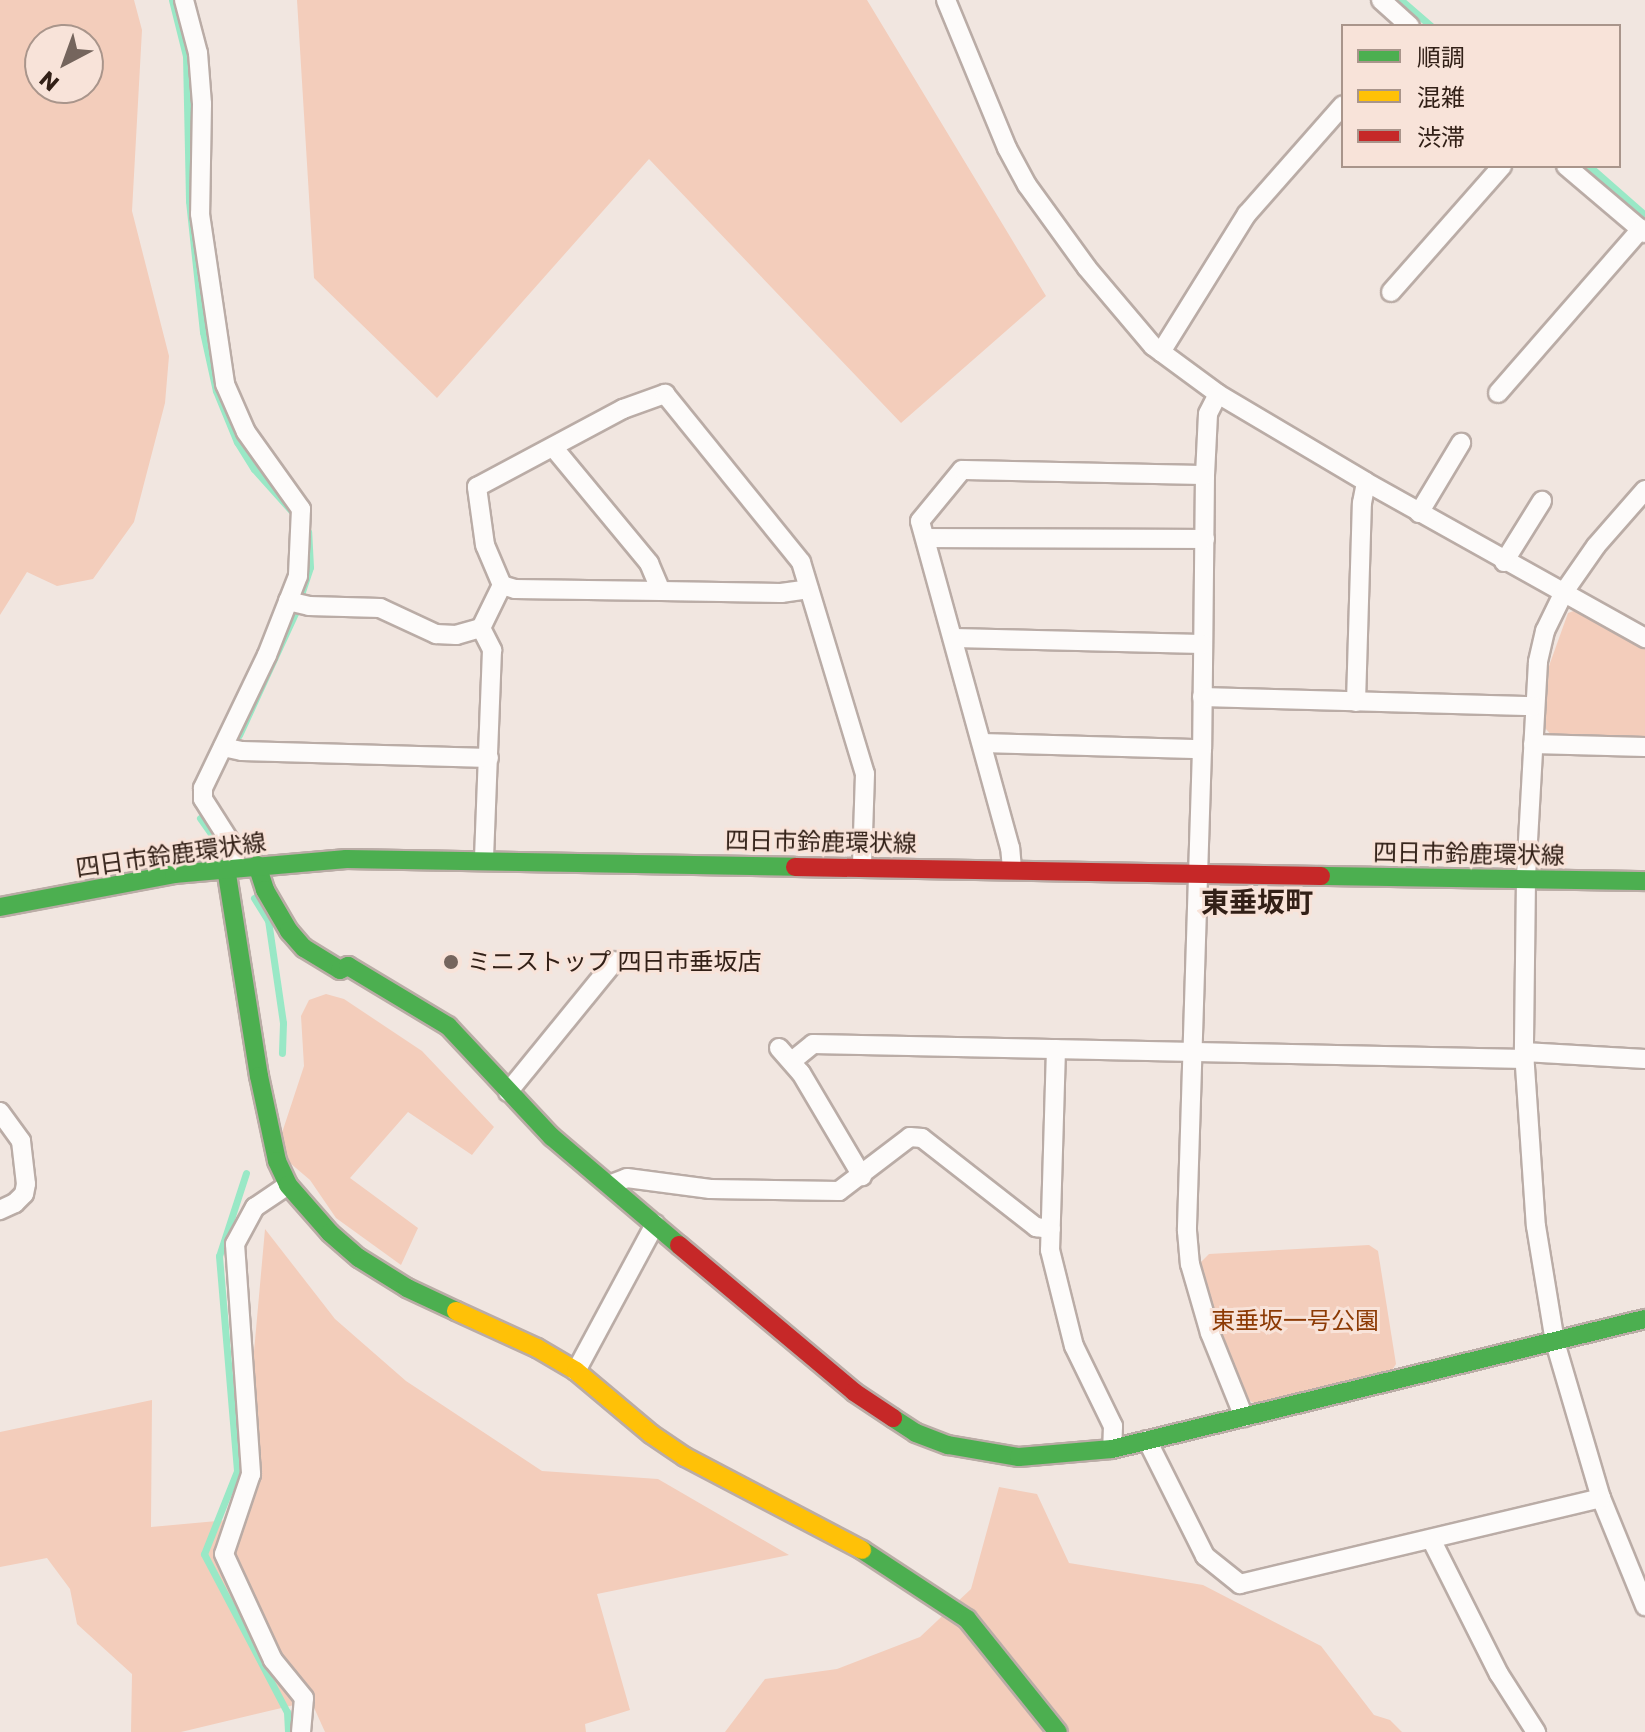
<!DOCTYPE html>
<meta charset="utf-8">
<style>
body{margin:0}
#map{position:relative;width:1645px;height:1732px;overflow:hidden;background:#f1e6e0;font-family:Poppins,"Noto Sans JP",sans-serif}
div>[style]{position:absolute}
.green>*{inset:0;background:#f3cdbb}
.stream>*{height:7px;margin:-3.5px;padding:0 3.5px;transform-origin:3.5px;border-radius:3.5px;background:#99e8c6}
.roads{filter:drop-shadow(2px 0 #baaca6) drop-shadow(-2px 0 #baaca6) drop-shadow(0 2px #baaca6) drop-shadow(0 -2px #baaca6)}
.street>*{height:18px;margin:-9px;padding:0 9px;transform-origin:9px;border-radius:9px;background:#fdfbfa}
.fast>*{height:18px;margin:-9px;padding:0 9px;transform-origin:9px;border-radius:9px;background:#4caf50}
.slow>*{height:18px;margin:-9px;padding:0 9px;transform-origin:9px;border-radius:9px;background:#ffc107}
.jam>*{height:18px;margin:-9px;padding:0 9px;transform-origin:9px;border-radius:9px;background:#c62828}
.dots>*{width:22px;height:22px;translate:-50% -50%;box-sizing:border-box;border:4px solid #f8e3d9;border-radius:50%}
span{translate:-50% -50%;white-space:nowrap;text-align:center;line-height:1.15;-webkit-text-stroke:6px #f8e3d9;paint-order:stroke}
.street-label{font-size:24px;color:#322017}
.poi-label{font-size:24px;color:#322017}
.left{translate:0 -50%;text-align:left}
.park-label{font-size:24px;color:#8c3a04}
.quarter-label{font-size:28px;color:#322017;font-weight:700}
.legend{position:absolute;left:1341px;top:24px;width:280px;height:144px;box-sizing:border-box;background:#f8e3d9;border:2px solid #a9958b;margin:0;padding:10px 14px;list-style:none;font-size:24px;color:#322017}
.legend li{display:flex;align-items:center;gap:16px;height:40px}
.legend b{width:40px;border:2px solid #a9958b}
.north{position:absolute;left:24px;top:24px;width:80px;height:80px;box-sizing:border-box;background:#f8e3d9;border:2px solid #a9958b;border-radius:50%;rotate:221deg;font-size:22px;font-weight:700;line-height:32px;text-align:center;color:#322017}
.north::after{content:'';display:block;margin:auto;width:28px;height:36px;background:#75655d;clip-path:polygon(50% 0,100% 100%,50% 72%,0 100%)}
</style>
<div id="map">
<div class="green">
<i style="clip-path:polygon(evenodd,0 0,134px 0,142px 30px,132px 211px,169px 356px,165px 403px,134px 522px,93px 579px,57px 586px,27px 572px,0 615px,0 0,40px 40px,88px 40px,88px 88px,40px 88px,40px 40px)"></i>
<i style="clip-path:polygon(297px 0,867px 0,1046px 296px,901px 423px,649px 159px,437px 398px,314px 278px)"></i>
<i style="clip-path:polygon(1579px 609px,1645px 649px,1645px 739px,1554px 738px,1545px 728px,1549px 666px,1568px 613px)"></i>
<i style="clip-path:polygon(326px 994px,344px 999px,422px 1051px,494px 1127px,472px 1155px,408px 1112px,350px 1178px,418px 1228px,401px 1265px,336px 1218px,310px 1180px,276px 1151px,304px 1066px,301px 1016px,309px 1000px)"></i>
<i style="clip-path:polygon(265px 1229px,335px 1319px,406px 1381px,542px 1471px,658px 1479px,789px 1555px,597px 1594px,630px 1710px,585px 1724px,586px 1732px,325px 1732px,311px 1701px,181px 1732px,131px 1732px,132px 1674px,77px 1624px,70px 1589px,47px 1558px,0 1567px,0 1432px,152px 1400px,151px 1527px,239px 1519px)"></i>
<i style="clip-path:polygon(1369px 1245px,1378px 1251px,1396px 1364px,1391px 1372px,1255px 1404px,1246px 1398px,1221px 1332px,1201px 1262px,1209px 1254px)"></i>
<i style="clip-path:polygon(999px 1487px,1037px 1494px,1069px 1563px,1203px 1585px,1321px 1646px,1374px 1715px,1390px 1720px,1402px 1732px,725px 1732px,765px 1679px,837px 1669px,920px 1637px,971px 1589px)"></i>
</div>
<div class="stream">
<i style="left:172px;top:0;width:58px;rotate:76deg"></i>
<i style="left:186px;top:56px;width:145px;rotate:88.8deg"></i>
<i style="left:189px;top:201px;width:132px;rotate:83.9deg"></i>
<i style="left:203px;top:332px;width:60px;rotate:77.6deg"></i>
<i style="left:216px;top:391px;width:55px;rotate:67.6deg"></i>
<i style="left:237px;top:442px;width:32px;rotate:58deg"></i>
<i style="left:254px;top:469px;width:63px;rotate:48.2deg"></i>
<i style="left:1401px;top:0;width:40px;rotate:41deg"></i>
<i style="left:1589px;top:166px;width:74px;rotate:41.2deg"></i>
<i style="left:239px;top:735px;width:134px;rotate:-65.3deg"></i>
<i style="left:295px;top:613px;width:48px;rotate:-71.9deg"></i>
<i style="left:310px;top:567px;width:35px;rotate:-93deg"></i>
<i style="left:200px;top:818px;width:19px;rotate:55deg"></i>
<i style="left:254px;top:898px;width:26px;rotate:58deg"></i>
<i style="left:268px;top:920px;width:104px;rotate:81.7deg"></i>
<i style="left:283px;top:1023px;width:30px;rotate:92deg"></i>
<i style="left:246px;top:1173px;width:87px;rotate:108deg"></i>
<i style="left:219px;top:1256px;width:216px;rotate:85.2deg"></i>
<i style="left:237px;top:1471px;width:89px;rotate:111.7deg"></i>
<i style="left:204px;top:1554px;width:178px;rotate:62.3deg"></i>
<i style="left:287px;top:1712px;width:20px;rotate:87deg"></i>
</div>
<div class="roads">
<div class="street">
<i style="left:184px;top:0;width:55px;rotate:75.2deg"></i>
<i style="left:198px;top:53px;width:51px;rotate:85.5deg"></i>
<i style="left:202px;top:104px;width:110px;rotate:91deg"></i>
<i style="left:200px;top:214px;width:172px;rotate:81.6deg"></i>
<i style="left:225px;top:384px;width:52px;rotate:66.4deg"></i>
<i style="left:246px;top:432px;width:95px;rotate:54.5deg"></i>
<i style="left:301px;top:509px;width:67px;rotate:92.6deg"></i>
<i style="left:298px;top:576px;width:85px;rotate:111.4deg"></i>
<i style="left:267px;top:655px;width:148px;rotate:115.7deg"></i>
<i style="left:203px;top:788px;width:11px;rotate:90deg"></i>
<i style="left:203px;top:799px;width:49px;rotate:57.6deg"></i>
<i style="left:229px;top:840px;width:28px;rotate:75deg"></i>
<i style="left:946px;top:0;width:160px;rotate:67.6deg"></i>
<i style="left:1007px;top:148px;width:42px;rotate:61.6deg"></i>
<i style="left:1027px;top:185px;width:102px;rotate:54.1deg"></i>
<i style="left:1087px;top:268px;width:102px;rotate:49.8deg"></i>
<i style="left:1153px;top:346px;width:81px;rotate:36.4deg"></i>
<i style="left:1218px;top:394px;width:172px;rotate:30.7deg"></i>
<i style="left:1366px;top:482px;width:320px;rotate:29.2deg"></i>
<i style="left:1381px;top:0;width:39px;rotate:42deg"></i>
<i style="left:1566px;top:166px;width:104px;rotate:40.3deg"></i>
<i style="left:1391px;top:292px;width:168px;rotate:-48.6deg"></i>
<i style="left:1161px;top:352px;width:163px;rotate:-58.1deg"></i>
<i style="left:1247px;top:214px;width:145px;rotate:-48.6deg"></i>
<i style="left:1498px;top:393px;width:218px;rotate:-48.9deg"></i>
<i style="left:1218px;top:394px;width:22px;rotate:117deg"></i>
<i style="left:1208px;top:414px;width:61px;rotate:92.8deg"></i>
<i style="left:1205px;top:475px;width:274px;rotate:90.6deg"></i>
<i style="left:1202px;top:749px;width:482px;rotate:91.8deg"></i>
<i style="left:1187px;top:1231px;width:33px;rotate:85deg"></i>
<i style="left:1190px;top:1264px;width:72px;rotate:73.8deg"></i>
<i style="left:1210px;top:1333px;width:91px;rotate:68deg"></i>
<i style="left:553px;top:447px;width:151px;rotate:50.4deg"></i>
<i style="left:649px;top:563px;width:30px;rotate:67deg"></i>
<i style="left:1645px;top:490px;width:74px;rotate:131.2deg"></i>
<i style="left:1596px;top:546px;width:56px;rotate:124.8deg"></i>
<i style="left:1564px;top:592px;width:43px;rotate:116deg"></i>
<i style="left:1545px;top:631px;width:32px;rotate:103deg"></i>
<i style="left:1538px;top:662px;width:217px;rotate:93.2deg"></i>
<i style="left:1526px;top:879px;width:173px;rotate:90.7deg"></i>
<i style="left:1524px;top:1052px;width:174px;rotate:86.1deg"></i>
<i style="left:1536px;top:1226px;width:118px;rotate:80.7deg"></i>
<i style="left:1555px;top:1342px;width:163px;rotate:73.6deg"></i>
<i style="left:1601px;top:1498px;width:117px;rotate:67.8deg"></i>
<i style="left:1419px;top:513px;width:82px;rotate:-59deg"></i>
<i style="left:926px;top:538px;width:279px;rotate:0.2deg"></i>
<i style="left:1504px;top:562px;width:72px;rotate:-58.1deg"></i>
<i style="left:502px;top:585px;width:14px;rotate:17deg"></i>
<i style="left:515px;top:589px;width:146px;rotate:0.8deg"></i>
<i style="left:661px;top:591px;width:120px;rotate:1deg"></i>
<i style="left:781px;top:593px;width:28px;rotate:-8deg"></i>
<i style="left:288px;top:601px;width:22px;rotate:13deg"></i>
<i style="left:309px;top:606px;width:71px;rotate:1.6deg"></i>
<i style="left:380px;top:608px;width:62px;rotate:24.9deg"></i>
<i style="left:436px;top:634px;width:20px;rotate:3deg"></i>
<i style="left:456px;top:635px;width:26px;rotate:-16deg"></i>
<i style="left:481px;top:628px;width:25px;rotate:63deg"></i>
<i style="left:492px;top:650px;width:209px;rotate:92.2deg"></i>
<i style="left:481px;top:628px;width:48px;rotate:-64deg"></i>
<i style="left:502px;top:585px;width:43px;rotate:-113deg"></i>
<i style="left:485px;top:545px;width:59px;rotate:-97.9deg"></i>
<i style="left:477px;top:487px;width:166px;rotate:-28.1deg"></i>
<i style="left:623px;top:409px;width:45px;rotate:-19.7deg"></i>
<i style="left:665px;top:394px;width:216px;rotate:51deg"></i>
<i style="left:801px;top:562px;width:221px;rotate:73.2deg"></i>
<i style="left:865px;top:774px;width:92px;rotate:91.9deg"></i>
<i style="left:953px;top:638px;width:250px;rotate:1.4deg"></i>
<i style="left:1202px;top:697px;width:332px;rotate:1.6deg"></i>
<i style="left:1356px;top:702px;width:199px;rotate:-88.3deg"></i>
<i style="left:1362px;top:503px;width:21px;rotate:-79deg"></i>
<i style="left:982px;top:743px;width:220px;rotate:1.6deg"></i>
<i style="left:1533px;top:744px;width:112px;rotate:1.5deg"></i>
<i style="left:223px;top:747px;width:19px;rotate:12deg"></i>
<i style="left:242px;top:751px;width:247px;rotate:1.6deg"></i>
<i style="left:1012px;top:869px;width:21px;rotate:-95deg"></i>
<i style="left:1010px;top:848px;width:339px;rotate:-105.4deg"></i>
<i style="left:920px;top:521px;width:66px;rotate:-50.5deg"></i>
<i style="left:962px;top:470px;width:243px;rotate:1.2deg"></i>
<i style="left:779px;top:1048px;width:33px;rotate:49deg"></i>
<i style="left:801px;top:1073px;width:120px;rotate:59.4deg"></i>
<i style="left:1056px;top:1049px;width:201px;rotate:91.7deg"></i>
<i style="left:1050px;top:1250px;width:99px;rotate:76deg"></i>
<i style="left:1074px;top:1346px;width:89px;rotate:64deg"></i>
<i style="left:1113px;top:1426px;width:23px;rotate:92deg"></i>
<i style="left:1524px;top:1052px;width:121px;rotate:3.3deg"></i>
<i style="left:792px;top:1061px;width:27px;rotate:-39deg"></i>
<i style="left:813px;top:1044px;width:712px;rotate:1.21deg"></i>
<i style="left:508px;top:1092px;width:169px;rotate:-50.8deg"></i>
<i style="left:0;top:1112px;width:36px;rotate:54deg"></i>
<i style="left:21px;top:1141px;width:43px;rotate:83.4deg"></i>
<i style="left:26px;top:1184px;width:10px;rotate:101deg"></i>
<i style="left:24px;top:1194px;width:13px;rotate:135deg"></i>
<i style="left:15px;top:1203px;width:17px;rotate:155deg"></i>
<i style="left:288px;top:1185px;width:40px;rotate:146deg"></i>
<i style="left:255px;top:1207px;width:42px;rotate:118.4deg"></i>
<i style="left:235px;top:1244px;width:231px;rotate:86deg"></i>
<i style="left:251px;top:1474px;width:84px;rotate:108.6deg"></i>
<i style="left:224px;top:1554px;width:117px;rotate:65.2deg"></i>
<i style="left:273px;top:1660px;width:49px;rotate:50.8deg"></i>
<i style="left:304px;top:1698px;width:34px;rotate:95deg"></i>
<i style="left:609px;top:1185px;width:19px;rotate:-21deg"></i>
<i style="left:627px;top:1178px;width:84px;rotate:7.5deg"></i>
<i style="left:710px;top:1189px;width:129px;rotate:0.9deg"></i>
<i style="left:839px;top:1191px;width:89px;rotate:-37.3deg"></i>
<i style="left:910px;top:1137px;width:12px;rotate:5deg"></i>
<i style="left:922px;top:1138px;width:145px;rotate:38deg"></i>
<i style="left:1036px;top:1227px;width:15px;rotate:8deg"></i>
<i style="left:576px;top:1371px;width:167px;rotate:-61.7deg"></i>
<i style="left:1147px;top:1440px;width:130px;rotate:63.4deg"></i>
<i style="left:1205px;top:1556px;width:45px;rotate:38.7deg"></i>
<i style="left:1240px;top:1584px;width:371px;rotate:-13.4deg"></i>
<i style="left:1431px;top:1539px;width:151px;rotate:63.3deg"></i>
<i style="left:1499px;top:1674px;width:69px;rotate:57.5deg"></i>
</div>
<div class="fast">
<i style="left:257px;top:865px;width:26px;rotate:72deg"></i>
<i style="left:265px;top:890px;width:48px;rotate:59.7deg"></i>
<i style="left:289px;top:931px;width:23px;rotate:49deg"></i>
<i style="left:304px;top:948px;width:42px;rotate:31.4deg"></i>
<i style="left:340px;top:970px;width:9px;rotate:-27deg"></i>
<i style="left:348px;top:966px;width:117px;rotate:31deg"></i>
<i style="left:448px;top:1026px;width:152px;rotate:46.9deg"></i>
<i style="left:552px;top:1137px;width:167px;rotate:40.4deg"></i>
<i style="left:226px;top:868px;width:211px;rotate:81deg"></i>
<i style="left:259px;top:1076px;width:87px;rotate:78deg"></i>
<i style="left:277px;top:1161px;width:26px;rotate:65deg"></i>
<i style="left:288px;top:1185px;width:64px;rotate:48.8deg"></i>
<i style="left:330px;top:1233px;width:38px;rotate:41deg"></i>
<i style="left:359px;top:1258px;width:57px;rotate:32deg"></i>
<i style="left:407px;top:1288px;width:54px;rotate:25.1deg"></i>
<i style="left:1321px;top:876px;width:324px;rotate:0.9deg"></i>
<i style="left:0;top:907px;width:177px;rotate:-10.7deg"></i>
<i style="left:174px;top:874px;width:173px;rotate:-5deg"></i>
<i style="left:346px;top:859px;width:449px;rotate:1deg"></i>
<i style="left:893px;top:1418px;width:27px;rotate:33deg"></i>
<i style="left:916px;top:1433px;width:34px;rotate:21deg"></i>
<i style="left:948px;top:1445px;width:72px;rotate:9.6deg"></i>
<i style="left:1019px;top:1457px;width:93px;rotate:-4.9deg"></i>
<i style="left:1112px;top:1449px;width:549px;rotate:-13.71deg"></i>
<i style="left:862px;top:1550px;width:126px;rotate:33.3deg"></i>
<i style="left:967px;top:1619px;width:145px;rotate:51.2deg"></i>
</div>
<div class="slow">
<i style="left:456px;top:1311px;width:89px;rotate:24.6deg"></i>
<i style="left:537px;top:1348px;width:45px;rotate:30.5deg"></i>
<i style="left:576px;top:1371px;width:98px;rotate:40deg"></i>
<i style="left:651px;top:1434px;width:41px;rotate:34.1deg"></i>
<i style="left:685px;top:1457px;width:200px;rotate:27.7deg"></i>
</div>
<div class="jam">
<i style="left:795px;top:867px;width:526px;rotate:0.98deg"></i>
<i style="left:679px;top:1245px;width:229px;rotate:40deg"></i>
<i style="left:854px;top:1392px;width:47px;rotate:33.7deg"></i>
</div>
</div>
<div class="dots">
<i style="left:451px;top:962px;background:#75655d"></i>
</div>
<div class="street-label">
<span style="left:821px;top:842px;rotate:1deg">四日市鈴鹿環状線</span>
<span style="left:1469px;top:854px;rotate:1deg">四日市鈴鹿環状線</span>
<span style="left:171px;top:855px;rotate:-8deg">四日市鈴鹿環状線</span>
</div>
<div class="poi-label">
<span class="left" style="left:467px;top:962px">ミニストップ 四日市垂坂店</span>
</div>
<div class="park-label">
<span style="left:1295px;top:1321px">東垂坂一号公園</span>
</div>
<div class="quarter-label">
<span style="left:1257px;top:903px">東垂坂町</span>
</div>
<ul class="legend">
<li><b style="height:10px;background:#4caf50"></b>順調</li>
<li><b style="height:10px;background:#ffc107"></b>混雑</li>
<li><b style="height:10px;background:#c62828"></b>渋滞</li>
</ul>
<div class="north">N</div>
</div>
